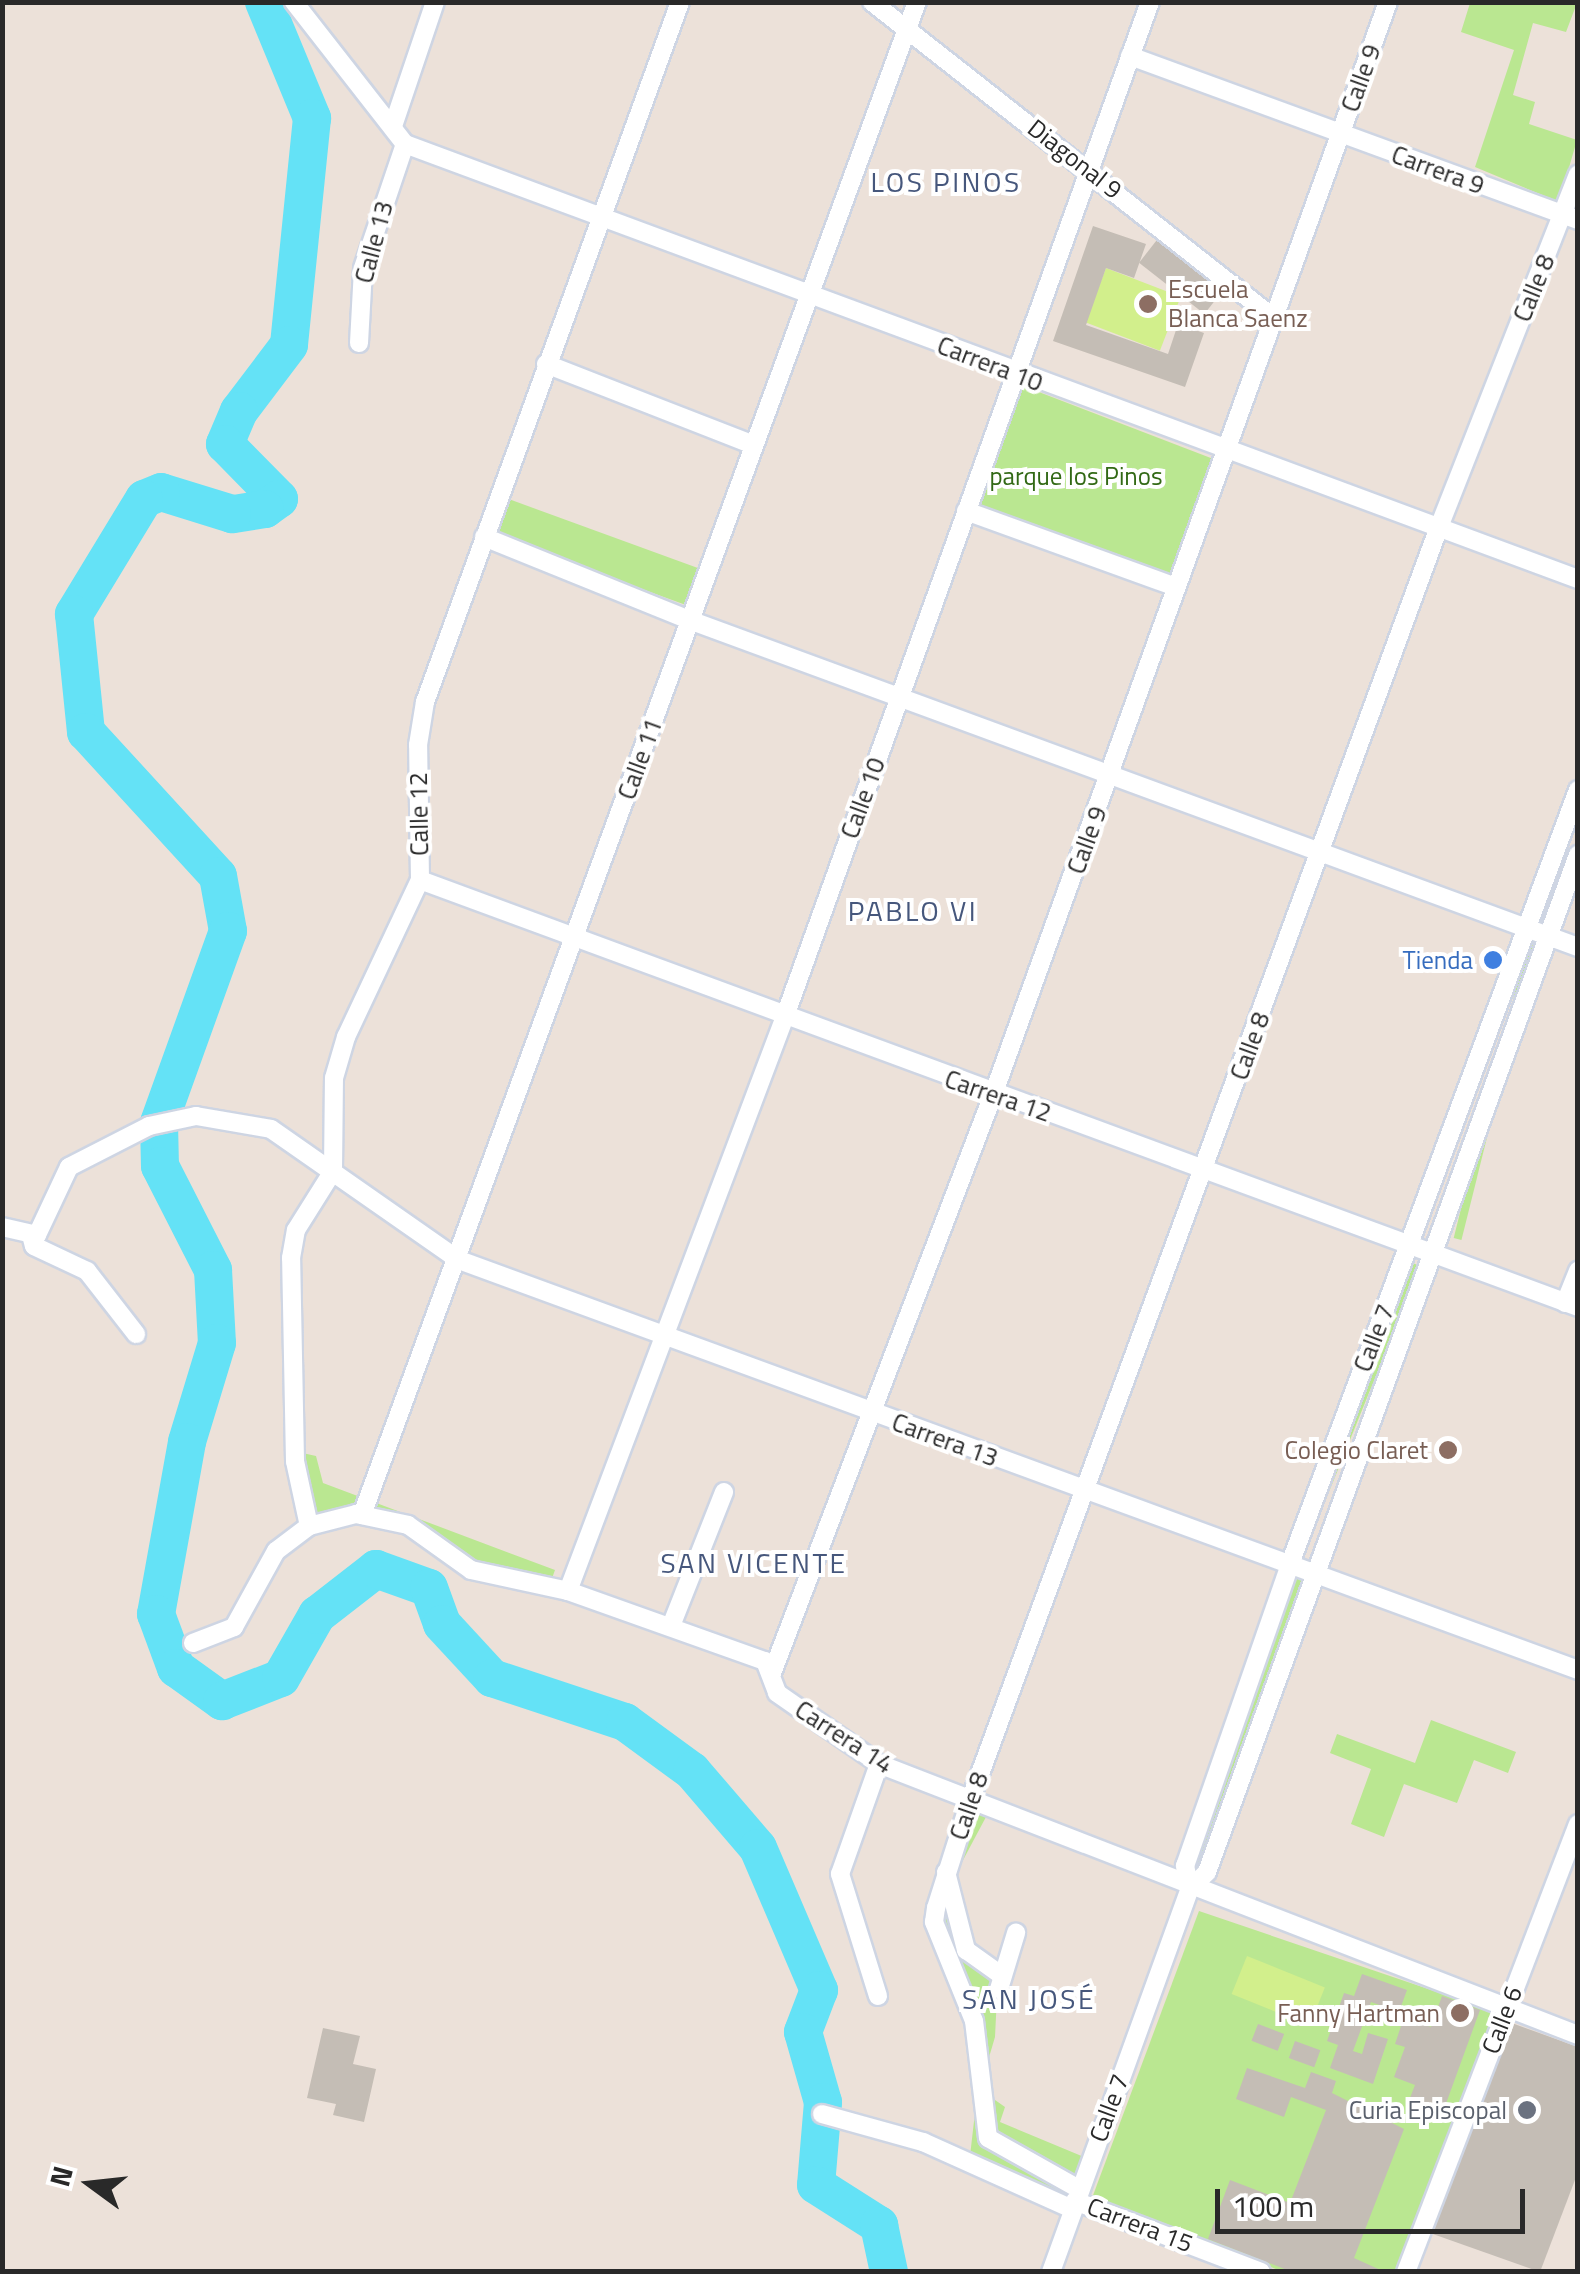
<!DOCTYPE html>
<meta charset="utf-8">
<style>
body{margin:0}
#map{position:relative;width:1580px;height:2274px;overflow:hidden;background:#ece1d9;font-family:"Titillium Web",sans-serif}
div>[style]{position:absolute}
.green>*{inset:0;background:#bae791;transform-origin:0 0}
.pitch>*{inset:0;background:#d2ef8c;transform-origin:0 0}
.river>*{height:38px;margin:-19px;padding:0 19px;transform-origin:19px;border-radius:19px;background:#64e2f6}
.building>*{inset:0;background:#c4bdb5;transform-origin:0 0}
.roads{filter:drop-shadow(2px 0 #ced5e3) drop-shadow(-2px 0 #ced5e3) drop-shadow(0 2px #ced5e3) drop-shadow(0 -2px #ced5e3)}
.street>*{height:18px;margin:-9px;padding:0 9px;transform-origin:9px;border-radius:9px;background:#fff}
.dots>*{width:28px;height:28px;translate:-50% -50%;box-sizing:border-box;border:5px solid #fff;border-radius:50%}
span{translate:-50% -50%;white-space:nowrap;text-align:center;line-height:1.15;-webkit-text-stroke:8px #fff;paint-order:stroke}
.street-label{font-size:25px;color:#292929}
.education-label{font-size:25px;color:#785e54}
.left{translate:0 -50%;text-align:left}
.right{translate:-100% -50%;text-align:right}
.park-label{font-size:25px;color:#326915}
.shop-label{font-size:25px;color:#366cbe}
.worship-label{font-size:25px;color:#5b616d}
.neighbourhood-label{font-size:28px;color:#46577c;letter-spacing:2.5px}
.frame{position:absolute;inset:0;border:5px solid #292929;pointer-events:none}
.north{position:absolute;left:40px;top:2134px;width:100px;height:100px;-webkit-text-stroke:8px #fff;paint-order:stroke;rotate:285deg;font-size:28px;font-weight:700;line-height:40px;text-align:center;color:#292929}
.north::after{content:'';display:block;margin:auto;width:35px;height:45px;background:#292929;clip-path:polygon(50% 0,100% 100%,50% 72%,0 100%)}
.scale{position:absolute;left:1215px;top:2189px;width:310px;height:45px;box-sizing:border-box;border:5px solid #292929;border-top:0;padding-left:12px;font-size:30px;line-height:35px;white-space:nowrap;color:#292929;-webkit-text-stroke:8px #fff;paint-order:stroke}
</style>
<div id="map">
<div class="green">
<i style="clip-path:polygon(1470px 3px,1577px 3px,1566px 32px,1533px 23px,1513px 95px,1535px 102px,1529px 124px,1577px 140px,1559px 202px,1475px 167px,1514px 50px,1461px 32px)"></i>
<i style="left:1018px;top:384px;width:210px;height:133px;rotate:21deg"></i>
<i style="left:503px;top:497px;width:211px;height:39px;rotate:20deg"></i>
<i style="left:1527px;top:944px;width:8px;height:303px;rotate:14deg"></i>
<i style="left:1410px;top:1262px;width:11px;height:304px;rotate:22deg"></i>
<i style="clip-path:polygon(298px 1452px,316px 1456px,323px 1483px,555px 1570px,550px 1584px,470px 1565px,409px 1522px,314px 1516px)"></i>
<i style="clip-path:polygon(1293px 1575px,1303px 1579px,1199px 1871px,1191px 1867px)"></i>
<i style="clip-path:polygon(1431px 1720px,1516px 1752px,1508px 1773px,1474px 1760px,1457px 1803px,1404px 1784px,1384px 1837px,1351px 1824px,1371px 1769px,1330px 1753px,1337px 1734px,1415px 1763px)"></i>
<i style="left:972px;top:1807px;width:17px;height:77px;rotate:28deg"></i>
<i style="clip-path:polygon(943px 1886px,959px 1954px,998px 1976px,995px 2037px,982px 2081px,939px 1908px)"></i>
<i style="clip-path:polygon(1199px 1911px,1499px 2013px,1399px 2271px,1281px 2271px,1092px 2198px)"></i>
<i style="clip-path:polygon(985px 2093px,1005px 2107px,1000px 2122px,1084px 2157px,1075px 2182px,992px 2136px)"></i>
<i style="clip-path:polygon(977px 2095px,986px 2141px,1018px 2165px,1075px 2191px,1070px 2203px,970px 2156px)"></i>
</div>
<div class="pitch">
<i style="left:1106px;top:268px;width:80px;height:58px;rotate:21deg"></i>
<i style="left:1247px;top:1956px;width:84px;height:41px;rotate:22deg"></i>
</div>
<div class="river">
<i style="left:264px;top:2px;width:126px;rotate:67.5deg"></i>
<i style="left:312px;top:118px;width:228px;rotate:95.8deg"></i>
<i style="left:289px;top:345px;width:83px;rotate:127.1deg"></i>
<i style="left:239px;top:411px;width:36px;rotate:113deg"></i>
<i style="left:225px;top:444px;width:77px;rotate:45.5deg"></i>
<i style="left:279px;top:499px;width:17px;rotate:144deg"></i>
<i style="left:265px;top:509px;width:33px;rotate:171deg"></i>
<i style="left:232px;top:514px;width:74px;rotate:-162.8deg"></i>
<i style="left:161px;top:492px;width:18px;rotate:158deg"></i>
<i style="left:144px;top:499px;width:135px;rotate:121.3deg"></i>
<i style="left:74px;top:614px;width:119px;rotate:84.2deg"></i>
<i style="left:86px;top:732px;width:195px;rotate:47.5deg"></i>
<i style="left:218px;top:876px;width:56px;rotate:79.7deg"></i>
<i style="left:228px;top:931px;width:204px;rotate:109.8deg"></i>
<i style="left:159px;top:1123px;width:43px;rotate:88.7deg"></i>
<i style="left:160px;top:1166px;width:117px;rotate:63deg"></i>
<i style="left:213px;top:1270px;width:73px;rotate:86.9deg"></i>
<i style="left:217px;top:1343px;width:103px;rotate:106.9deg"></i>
<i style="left:187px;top:1442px;width:175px;rotate:100.2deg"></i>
<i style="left:156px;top:1614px;width:58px;rotate:69.7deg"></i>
<i style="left:176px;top:1668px;width:57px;rotate:35.7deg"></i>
<i style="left:222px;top:1701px;width:63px;rotate:-21.3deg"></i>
<i style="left:281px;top:1678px;width:73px;rotate:-60.3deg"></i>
<i style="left:317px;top:1615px;width:75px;rotate:-37.9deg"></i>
<i style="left:376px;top:1569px;width:56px;rotate:19.7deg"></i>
<i style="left:429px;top:1588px;width:38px;rotate:70deg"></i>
<i style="left:442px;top:1624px;width:74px;rotate:47.2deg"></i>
<i style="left:492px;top:1678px;width:140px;rotate:18.3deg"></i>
<i style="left:625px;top:1722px;width:83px;rotate:36.2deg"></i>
<i style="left:692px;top:1771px;width:101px;rotate:49.4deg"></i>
<i style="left:758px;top:1848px;width:155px;rotate:66.8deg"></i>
<i style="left:819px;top:1990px;width:45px;rotate:110.9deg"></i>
<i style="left:803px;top:2032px;width:73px;rotate:74.1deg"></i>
<i style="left:823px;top:2102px;width:83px;rotate:94.8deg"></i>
<i style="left:816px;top:2185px;width:75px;rotate:32.4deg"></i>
<i style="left:879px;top:2225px;width:48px;rotate:78deg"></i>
</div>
<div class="building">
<i style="clip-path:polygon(1093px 226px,1146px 244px,1134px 278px,1106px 268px,1086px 325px,1168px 354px,1178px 324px,1204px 333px,1185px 387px,1053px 341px)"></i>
<i style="left:1160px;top:236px;width:83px;height:34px;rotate:38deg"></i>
<i style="clip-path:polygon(1362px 1974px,1407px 1990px,1399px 2012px,1371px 2002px,1353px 2051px,1362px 2054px,1368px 2033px,1388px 2039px,1373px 2084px,1330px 2068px,1338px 2045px,1327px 2041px,1344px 1993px,1354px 1996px)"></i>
<i style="clip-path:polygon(1442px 1996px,1480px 2010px,1440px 2120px,1406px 2108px,1415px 2085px,1394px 2077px,1405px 2047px,1395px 2044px,1404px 2017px,1431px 2027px)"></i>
<i style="clip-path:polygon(1509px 2022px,1578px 2047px,1578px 2172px,1540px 2272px,1430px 2233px)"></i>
<i style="left:1258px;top:2024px;width:28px;height:18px;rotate:21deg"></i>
<i style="clip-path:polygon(323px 2028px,360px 2036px,353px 2064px,376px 2069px,364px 2122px,333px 2115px,336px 2104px,307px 2098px)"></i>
<i style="left:1295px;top:2041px;width:27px;height:18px;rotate:20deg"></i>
<i style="clip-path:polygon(1247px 2068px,1305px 2088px,1311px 2072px,1336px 2081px,1332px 2093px,1404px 2129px,1354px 2258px,1385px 2272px,1292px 2272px,1208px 2239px,1230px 2180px,1290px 2203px,1326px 2110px,1291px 2097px,1284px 2117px,1236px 2099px)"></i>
</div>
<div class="roads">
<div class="street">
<i style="left:294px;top:2px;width:180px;rotate:52deg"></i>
<i style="left:872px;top:2px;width:513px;rotate:38.19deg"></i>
<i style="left:1130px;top:56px;width:477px;rotate:20.1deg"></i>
<i style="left:393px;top:126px;width:131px;rotate:-71.3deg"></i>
<i style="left:405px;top:144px;width:1251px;rotate:20.35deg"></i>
<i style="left:359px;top:343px;width:75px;rotate:-86.9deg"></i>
<i style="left:363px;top:268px;width:131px;rotate:-71.3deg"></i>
<i style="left:546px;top:364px;width:223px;rotate:21.3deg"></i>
<i style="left:966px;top:511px;width:223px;rotate:19.9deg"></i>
<i style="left:484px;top:537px;width:224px;rotate:22deg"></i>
<i style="left:692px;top:621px;width:944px;rotate:20.2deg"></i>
<i style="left:420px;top:880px;width:1234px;rotate:20.24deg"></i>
<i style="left:2px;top:1227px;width:36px;rotate:13deg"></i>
<i style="left:37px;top:1235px;width:75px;rotate:-64.8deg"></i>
<i style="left:69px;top:1167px;width:90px;rotate:-27.1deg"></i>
<i style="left:149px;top:1126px;width:48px;rotate:-12deg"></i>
<i style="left:196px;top:1116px;width:76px;rotate:9.8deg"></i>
<i style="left:271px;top:1129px;width:229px;rotate:34.9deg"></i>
<i style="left:459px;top:1260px;width:1192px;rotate:20.12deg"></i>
<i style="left:31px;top:1235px;width:11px;rotate:75deg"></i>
<i style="left:34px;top:1246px;width:59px;rotate:25.3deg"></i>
<i style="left:87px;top:1271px;width:80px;rotate:52.1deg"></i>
<i style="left:1565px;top:1303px;width:35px;rotate:-68deg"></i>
<i style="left:362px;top:1515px;width:1612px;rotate:-69.86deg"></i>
<i style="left:309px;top:1526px;width:49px;rotate:-14.3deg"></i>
<i style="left:356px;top:1514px;width:53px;rotate:11.9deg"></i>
<i style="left:408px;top:1525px;width:77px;rotate:35.5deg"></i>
<i style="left:471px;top:1570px;width:99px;rotate:12.2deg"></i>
<i style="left:568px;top:1591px;width:209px;rotate:19.6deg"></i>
<i style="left:765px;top:1661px;width:34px;rotate:69deg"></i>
<i style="left:777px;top:1693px;width:124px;rotate:34.8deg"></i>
<i style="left:879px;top:1764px;width:750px;rotate:21.19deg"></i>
<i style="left:568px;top:1591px;width:611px;rotate:-69.31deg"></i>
<i style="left:784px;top:1019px;width:1081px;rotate:-70.21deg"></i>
<i style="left:671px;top:1626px;width:144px;rotate:-68.4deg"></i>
<i style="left:193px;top:1643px;width:44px;rotate:-21.3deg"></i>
<i style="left:234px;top:1627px;width:87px;rotate:-61.1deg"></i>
<i style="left:276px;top:1551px;width:41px;rotate:-37.1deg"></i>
<i style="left:309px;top:1526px;width:66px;rotate:-102.2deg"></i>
<i style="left:295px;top:1461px;width:203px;rotate:-91.1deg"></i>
<i style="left:291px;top:1258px;width:28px;rotate:-80deg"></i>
<i style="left:296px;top:1230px;width:70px;rotate:-57.9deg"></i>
<i style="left:333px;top:1171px;width:93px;rotate:-89.4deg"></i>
<i style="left:334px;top:1078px;width:43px;rotate:-73.7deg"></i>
<i style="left:346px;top:1037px;width:174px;rotate:-64.8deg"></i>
<i style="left:420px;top:880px;width:135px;rotate:-90.8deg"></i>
<i style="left:418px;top:745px;width:44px;rotate:-80.8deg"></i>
<i style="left:425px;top:702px;width:745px;rotate:-69.98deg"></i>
<i style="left:772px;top:1673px;width:619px;rotate:-69.08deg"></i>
<i style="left:993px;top:1095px;width:1162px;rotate:-70.13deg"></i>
<i style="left:946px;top:1872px;width:81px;rotate:75.6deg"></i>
<i style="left:966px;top:1950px;width:43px;rotate:35.5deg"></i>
<i style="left:1190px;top:1889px;width:24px;rotate:-102deg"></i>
<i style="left:1185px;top:1866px;width:320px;rotate:-70.8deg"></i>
<i style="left:1290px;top:1564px;width:826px;rotate:-69.59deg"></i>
<i style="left:999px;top:1989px;width:59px;rotate:-73.1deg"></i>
<i style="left:878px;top:1996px;width:128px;rotate:-107.3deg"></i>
<i style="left:840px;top:1874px;width:117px;rotate:-70.5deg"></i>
<i style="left:822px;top:2114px;width:105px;rotate:15.5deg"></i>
<i style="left:923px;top:2142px;width:163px;rotate:24.2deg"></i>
<i style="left:1079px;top:2189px;width:104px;rotate:-150.7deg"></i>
<i style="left:988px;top:2138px;width:118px;rotate:-96.8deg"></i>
<i style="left:974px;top:2021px;width:107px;rotate:-112deg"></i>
<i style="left:934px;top:1922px;width:14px;rotate:-82deg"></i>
<i style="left:936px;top:1908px;width:112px;rotate:-72.4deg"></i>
<i style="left:970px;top:1801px;width:1358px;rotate:-69.79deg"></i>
<i style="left:1439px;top:527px;width:379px;rotate:-68.5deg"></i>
<i style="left:1075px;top:2201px;width:199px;rotate:20.9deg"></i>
<i style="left:1051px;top:2272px;width:407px;rotate:-70.1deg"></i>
<i style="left:1190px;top:1889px;width:24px;rotate:-45deg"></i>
<i style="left:1207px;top:1872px;width:1083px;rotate:-69.96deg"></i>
<i style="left:1406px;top:2272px;width:480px;rotate:-69deg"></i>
</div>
</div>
<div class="dots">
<i style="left:1148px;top:304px;background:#8d6e63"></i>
<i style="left:1493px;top:960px;background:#3f7fe0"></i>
<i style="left:1448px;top:1450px;background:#8d6e63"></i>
<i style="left:1460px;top:2013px;background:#8d6e63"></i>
<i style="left:1527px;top:2110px;background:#6b7280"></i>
</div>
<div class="street-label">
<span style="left:1361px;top:78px;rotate:-70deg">Calle 9</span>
<span style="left:1075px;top:159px;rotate:38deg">Diagonal 9</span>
<span style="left:1438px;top:170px;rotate:20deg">Carrera 9</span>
<span style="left:374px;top:242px;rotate:-75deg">Calle 13</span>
<span style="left:1534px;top:288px;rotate:-68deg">Calle 8</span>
<span style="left:990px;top:364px;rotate:21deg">Carrera 10</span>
<span style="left:640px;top:759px;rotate:-70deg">Calle 11</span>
<span style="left:863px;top:798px;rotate:-70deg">Calle 10</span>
<span style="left:419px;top:814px;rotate:-91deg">Calle 12</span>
<span style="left:1087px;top:840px;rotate:-70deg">Calle 9</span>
<span style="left:1250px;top:1046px;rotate:-70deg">Calle 8</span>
<span style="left:998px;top:1096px;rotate:19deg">Carrera 12</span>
<span style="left:1374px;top:1338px;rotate:-69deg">Calle 7</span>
<span style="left:945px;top:1440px;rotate:20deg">Carrera 13</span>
<span style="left:844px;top:1737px;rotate:33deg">Carrera 14</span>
<span style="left:969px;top:1806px;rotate:-71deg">Calle 8</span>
<span style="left:1502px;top:2020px;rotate:-69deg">Calle 6</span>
<span style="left:1109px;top:2108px;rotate:-70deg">Calle 7</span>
<span style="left:1140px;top:2225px;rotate:21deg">Carrera 15</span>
</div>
<div class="education-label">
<span class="left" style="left:1168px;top:304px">Escuela<br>Blanca Saenz</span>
<span class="right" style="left:1428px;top:1450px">Colegio Claret</span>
<span class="right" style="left:1440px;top:2013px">Fanny Hartman</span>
</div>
<div class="park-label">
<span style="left:1076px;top:476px">parque los Pinos</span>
</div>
<div class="shop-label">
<span class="right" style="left:1473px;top:960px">Tienda</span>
</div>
<div class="worship-label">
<span class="right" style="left:1507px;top:2110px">Curia Episcopal</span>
</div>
<div class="neighbourhood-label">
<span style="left:946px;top:182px">LOS PINOS</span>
<span style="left:913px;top:911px">PABLO VI</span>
<span style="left:754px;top:1563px">SAN VICENTE</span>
<span style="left:1029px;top:1999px">SAN JOSÉ</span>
</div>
<div class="frame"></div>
<div class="north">N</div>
<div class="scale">100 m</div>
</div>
